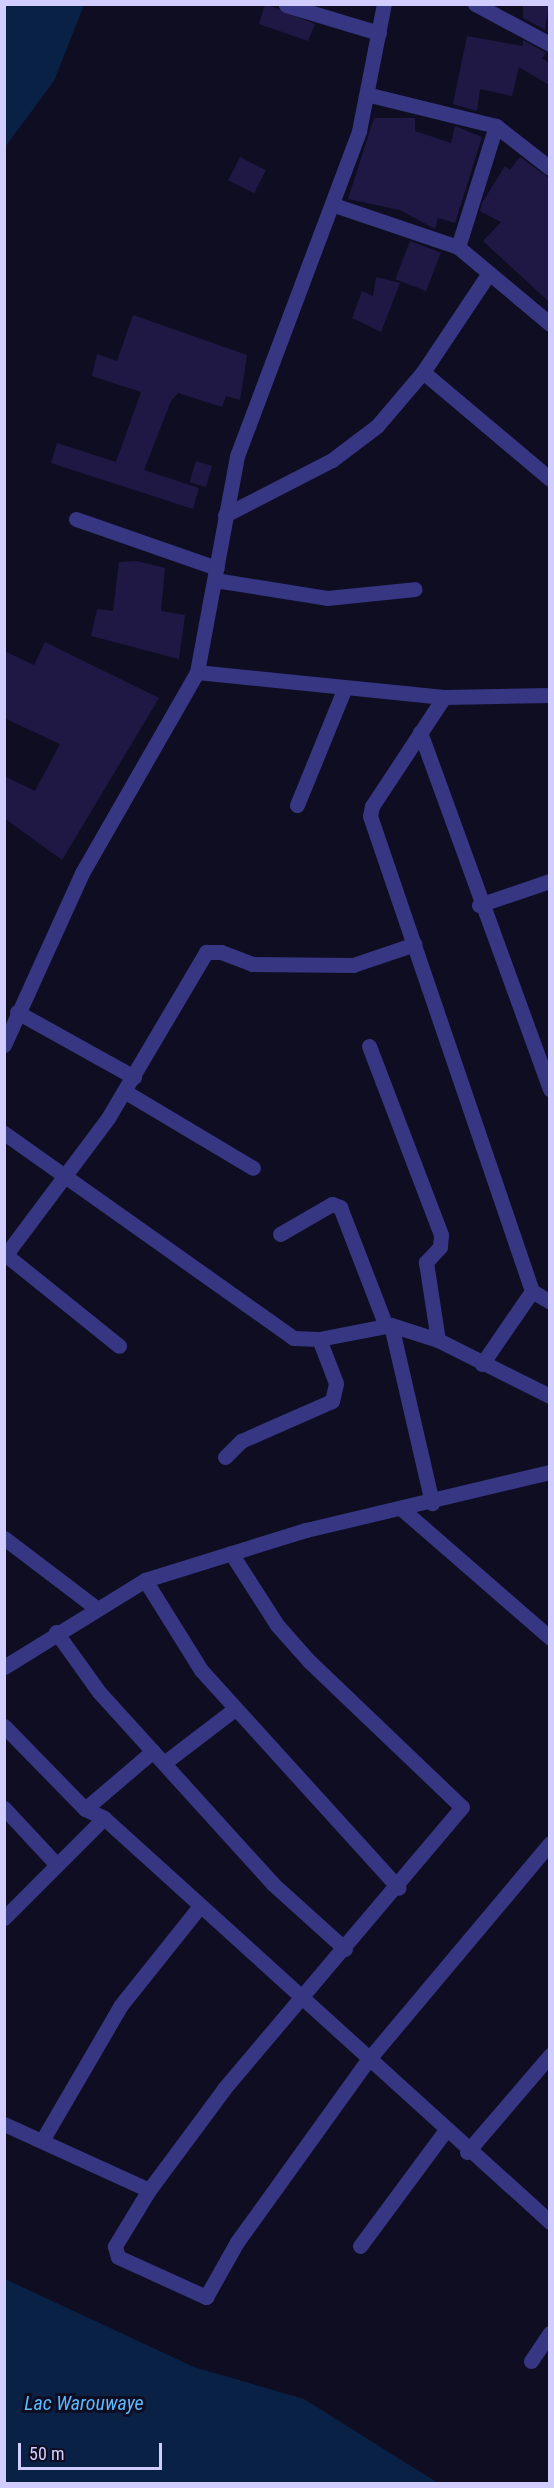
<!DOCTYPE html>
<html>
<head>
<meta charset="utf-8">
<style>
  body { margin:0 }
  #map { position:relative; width:554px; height:2488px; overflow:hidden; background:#0f0d22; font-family:"Roboto Condensed",sans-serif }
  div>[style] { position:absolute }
  .water>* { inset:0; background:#092144 }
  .building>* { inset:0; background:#1f1844; transform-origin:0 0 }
  .minor>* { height:15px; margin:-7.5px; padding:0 7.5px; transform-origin:7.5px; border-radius:7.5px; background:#363683 }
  span { translate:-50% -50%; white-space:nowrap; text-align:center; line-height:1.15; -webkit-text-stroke:6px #0f0d22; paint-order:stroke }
  .water-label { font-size:20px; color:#5cbaff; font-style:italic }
  .frame { position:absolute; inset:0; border:6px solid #d1ceff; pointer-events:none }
  .scale { position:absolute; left:18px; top:2443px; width:144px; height:27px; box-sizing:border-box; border:3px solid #d1ceff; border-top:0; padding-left:8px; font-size:18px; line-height:21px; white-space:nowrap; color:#d1ceff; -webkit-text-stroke:4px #0f0d22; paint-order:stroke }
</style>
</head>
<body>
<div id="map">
  <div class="water">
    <i style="clip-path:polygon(5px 4px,84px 5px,54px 81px,5px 147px)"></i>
    <i style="clip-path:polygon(5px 2279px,194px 2367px,304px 2399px,438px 2483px,5px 2483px)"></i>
  </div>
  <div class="building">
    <i style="clip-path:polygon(265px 4px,315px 24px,308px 41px,259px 24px)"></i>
    <i style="clip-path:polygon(523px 4px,549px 4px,545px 30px,523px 18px)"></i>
    <i style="clip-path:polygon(467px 36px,523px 46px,523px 40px,546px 53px,542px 58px,549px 63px,549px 85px,519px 67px,512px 96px,480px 89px,477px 111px,453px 104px)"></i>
    <i style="clip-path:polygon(374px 118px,415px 118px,415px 131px,451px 143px,455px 126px,482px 137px,455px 223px,438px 218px,435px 229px,400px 210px,348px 199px)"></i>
    <i style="left:240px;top:157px;width:29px;height:26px;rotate:27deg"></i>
    <i style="clip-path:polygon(520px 157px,549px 178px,549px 302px,483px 241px,501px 222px,480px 211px,482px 203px,505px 166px,510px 170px)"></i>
    <i style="left:410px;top:241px;width:33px;height:41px;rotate:21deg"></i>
    <i style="clip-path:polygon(376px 277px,400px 283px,381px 332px,352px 318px,362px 291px,373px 296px)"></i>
    <i style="clip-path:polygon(133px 315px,247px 355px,240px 400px,226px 396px,222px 407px,178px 393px,171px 401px,144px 470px,199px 488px,193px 509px,51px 463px,57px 443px,116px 462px,141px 392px,92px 376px,97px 354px,117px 361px)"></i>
    <i style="left:196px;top:461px;width:17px;height:22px;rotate:17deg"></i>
    <i style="clip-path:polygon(137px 561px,165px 568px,161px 611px,185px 615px,179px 659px,91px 636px,97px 609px,113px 611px,119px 562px)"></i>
    <i style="clip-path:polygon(45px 642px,159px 698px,62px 860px,4px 818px,4px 776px,35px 791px,60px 744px,4px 718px,4px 651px,34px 665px)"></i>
  </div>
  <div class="minor">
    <i style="left:475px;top:4px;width:85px;rotate:28.1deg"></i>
    <i style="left:286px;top:5px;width:97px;rotate:16.8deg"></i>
    <i style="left:370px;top:95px;width:130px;rotate:13.8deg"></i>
    <i style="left:496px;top:126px;width:68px;rotate:37.9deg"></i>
    <i style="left:334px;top:205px;width:131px;rotate:18.7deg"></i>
    <i style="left:458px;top:247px;width:120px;rotate:39.9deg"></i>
    <i style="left:458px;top:247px;width:127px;rotate:-72.6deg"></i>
    <i style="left:423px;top:372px;width:166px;rotate:40.1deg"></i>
    <i style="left:225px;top:515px;width:120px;rotate:-27.2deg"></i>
    <i style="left:332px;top:460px;width:56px;rotate:-37.1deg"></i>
    <i style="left:377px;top:426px;width:71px;rotate:-49.6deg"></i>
    <i style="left:423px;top:372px;width:119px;rotate:-56.3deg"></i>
    <i style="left:76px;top:519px;width:149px;rotate:19.2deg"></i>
    <i style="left:215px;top:580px;width:113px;rotate:9.1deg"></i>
    <i style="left:327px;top:598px;width:88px;rotate:-5.8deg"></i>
    <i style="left:197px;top:672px;width:248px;rotate:5.8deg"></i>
    <i style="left:444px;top:697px;width:106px;rotate:-1.1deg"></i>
    <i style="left:444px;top:697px;width:131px;rotate:123.4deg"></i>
    <i style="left:372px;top:806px;width:10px;rotate:101deg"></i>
    <i style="left:370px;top:816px;width:502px;rotate:71.17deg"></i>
    <i style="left:532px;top:1291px;width:21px;rotate:31deg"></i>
    <i style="left:420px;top:732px;width:380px;rotate:70deg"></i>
    <i style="left:297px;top:805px;width:124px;rotate:-67.8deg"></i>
    <i style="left:479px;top:905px;width:75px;rotate:-18.7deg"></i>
    <i style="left:17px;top:1012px;width:134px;rotate:29.1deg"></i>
    <i style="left:4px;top:1045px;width:189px;rotate:-65.6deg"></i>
    <i style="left:82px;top:873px;width:232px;rotate:-60.2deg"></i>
    <i style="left:197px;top:672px;width:220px;rotate:-79.5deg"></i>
    <i style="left:237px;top:456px;width:347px;rotate:-69.4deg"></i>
    <i style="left:359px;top:131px;width:129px;rotate:-78.9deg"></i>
    <i style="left:369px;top:1046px;width:202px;rotate:69.1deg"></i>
    <i style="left:441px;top:1235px;width:12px;rotate:95deg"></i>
    <i style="left:440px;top:1247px;width:21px;rotate:133deg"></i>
    <i style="left:426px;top:1262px;width:79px;rotate:81.3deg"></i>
    <i style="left:124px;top:1091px;width:150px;rotate:30.8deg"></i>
    <i style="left:4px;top:1133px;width:354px;rotate:35.3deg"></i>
    <i style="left:293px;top:1338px;width:26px;rotate:2deg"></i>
    <i style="left:319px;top:1339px;width:73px;rotate:-11deg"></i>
    <i style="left:391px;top:1325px;width:49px;rotate:17.7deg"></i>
    <i style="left:438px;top:1340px;width:125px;rotate:26.6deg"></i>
    <i style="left:280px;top:1234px;width:60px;rotate:-30deg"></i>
    <i style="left:332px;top:1204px;width:9px;rotate:21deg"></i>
    <i style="left:340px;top:1207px;width:128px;rotate:68.9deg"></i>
    <i style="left:6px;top:1255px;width:145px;rotate:38.8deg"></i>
    <i style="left:4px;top:1257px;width:174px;rotate:-53.2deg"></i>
    <i style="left:108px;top:1118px;width:193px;rotate:-59.4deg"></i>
    <i style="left:206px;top:952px;width:15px"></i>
    <i style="left:221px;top:952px;width:33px;rotate:21deg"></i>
    <i style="left:252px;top:964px;width:101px;rotate:0.6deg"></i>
    <i style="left:353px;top:965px;width:65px;rotate:-18.7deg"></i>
    <i style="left:391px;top:1325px;width:183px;rotate:77deg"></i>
    <i style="left:482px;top:1364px;width:88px;rotate:-55.6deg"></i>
    <i style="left:225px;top:1457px;width:23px;rotate:-45deg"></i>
    <i style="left:241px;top:1441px;width:99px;rotate:-23.7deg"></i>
    <i style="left:332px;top:1401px;width:18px;rotate:-77deg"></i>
    <i style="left:336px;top:1383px;width:47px;rotate:-111.1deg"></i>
    <i style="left:403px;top:1510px;width:195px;rotate:41deg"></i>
    <i style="left:4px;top:1538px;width:114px;rotate:37.2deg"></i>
    <i style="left:231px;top:1553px;width:85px;rotate:57.4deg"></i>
    <i style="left:277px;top:1625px;width:48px;rotate:48.4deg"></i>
    <i style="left:309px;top:1661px;width:211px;rotate:43.7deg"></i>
    <i style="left:462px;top:1807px;width:369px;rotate:130.2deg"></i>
    <i style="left:224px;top:2089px;width:126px;rotate:126.6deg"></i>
    <i style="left:149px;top:2190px;width:66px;rotate:121.3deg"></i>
    <i style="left:115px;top:2246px;width:11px;rotate:75deg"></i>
    <i style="left:118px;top:2257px;width:97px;rotate:24.4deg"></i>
    <i style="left:206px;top:2297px;width:63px;rotate:-60.6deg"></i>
    <i style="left:237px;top:2242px;width:224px;rotate:-54.3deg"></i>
    <i style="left:368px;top:2060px;width:283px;rotate:-50deg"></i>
    <i style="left:145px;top:1580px;width:106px;rotate:58.1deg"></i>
    <i style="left:201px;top:1670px;width:294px;rotate:47.8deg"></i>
    <i style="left:56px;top:1632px;width:74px;rotate:54.4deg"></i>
    <i style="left:99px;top:1692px;width:259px;rotate:47.8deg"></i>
    <i style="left:273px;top:1884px;width:97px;rotate:42.1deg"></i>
    <i style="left:4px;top:1667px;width:166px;rotate:-31.7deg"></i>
    <i style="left:145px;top:1580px;width:169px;rotate:-17.3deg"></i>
    <i style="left:306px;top:1530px;width:251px;rotate:-13.4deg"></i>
    <i style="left:4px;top:1726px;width:116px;rotate:45.7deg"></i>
    <i style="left:85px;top:1809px;width:21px;rotate:25deg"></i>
    <i style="left:104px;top:1818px;width:602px;rotate:42.17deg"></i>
    <i style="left:164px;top:1763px;width:89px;rotate:-37.3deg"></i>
    <i style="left:4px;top:1808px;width:76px;rotate:47.1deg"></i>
    <i style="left:85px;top:1809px;width:89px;rotate:-40.5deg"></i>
    <i style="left:4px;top:1918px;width:141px;rotate:-45deg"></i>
    <i style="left:4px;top:2124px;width:159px;rotate:24.5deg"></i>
    <i style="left:43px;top:2139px;width:155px;rotate:-59.8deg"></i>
    <i style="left:121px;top:2005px;width:127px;rotate:-51.4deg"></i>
    <i style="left:467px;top:2152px;width:128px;rotate:-49.4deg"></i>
    <i style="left:360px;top:2246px;width:143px;rotate:-53.5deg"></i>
    <i style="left:531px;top:2361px;width:34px;rotate:-56deg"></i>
  </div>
  <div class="water-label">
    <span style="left:84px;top:2403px">Lac Warouwaye</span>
  </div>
  <div class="frame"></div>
  <div class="scale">50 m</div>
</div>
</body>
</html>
